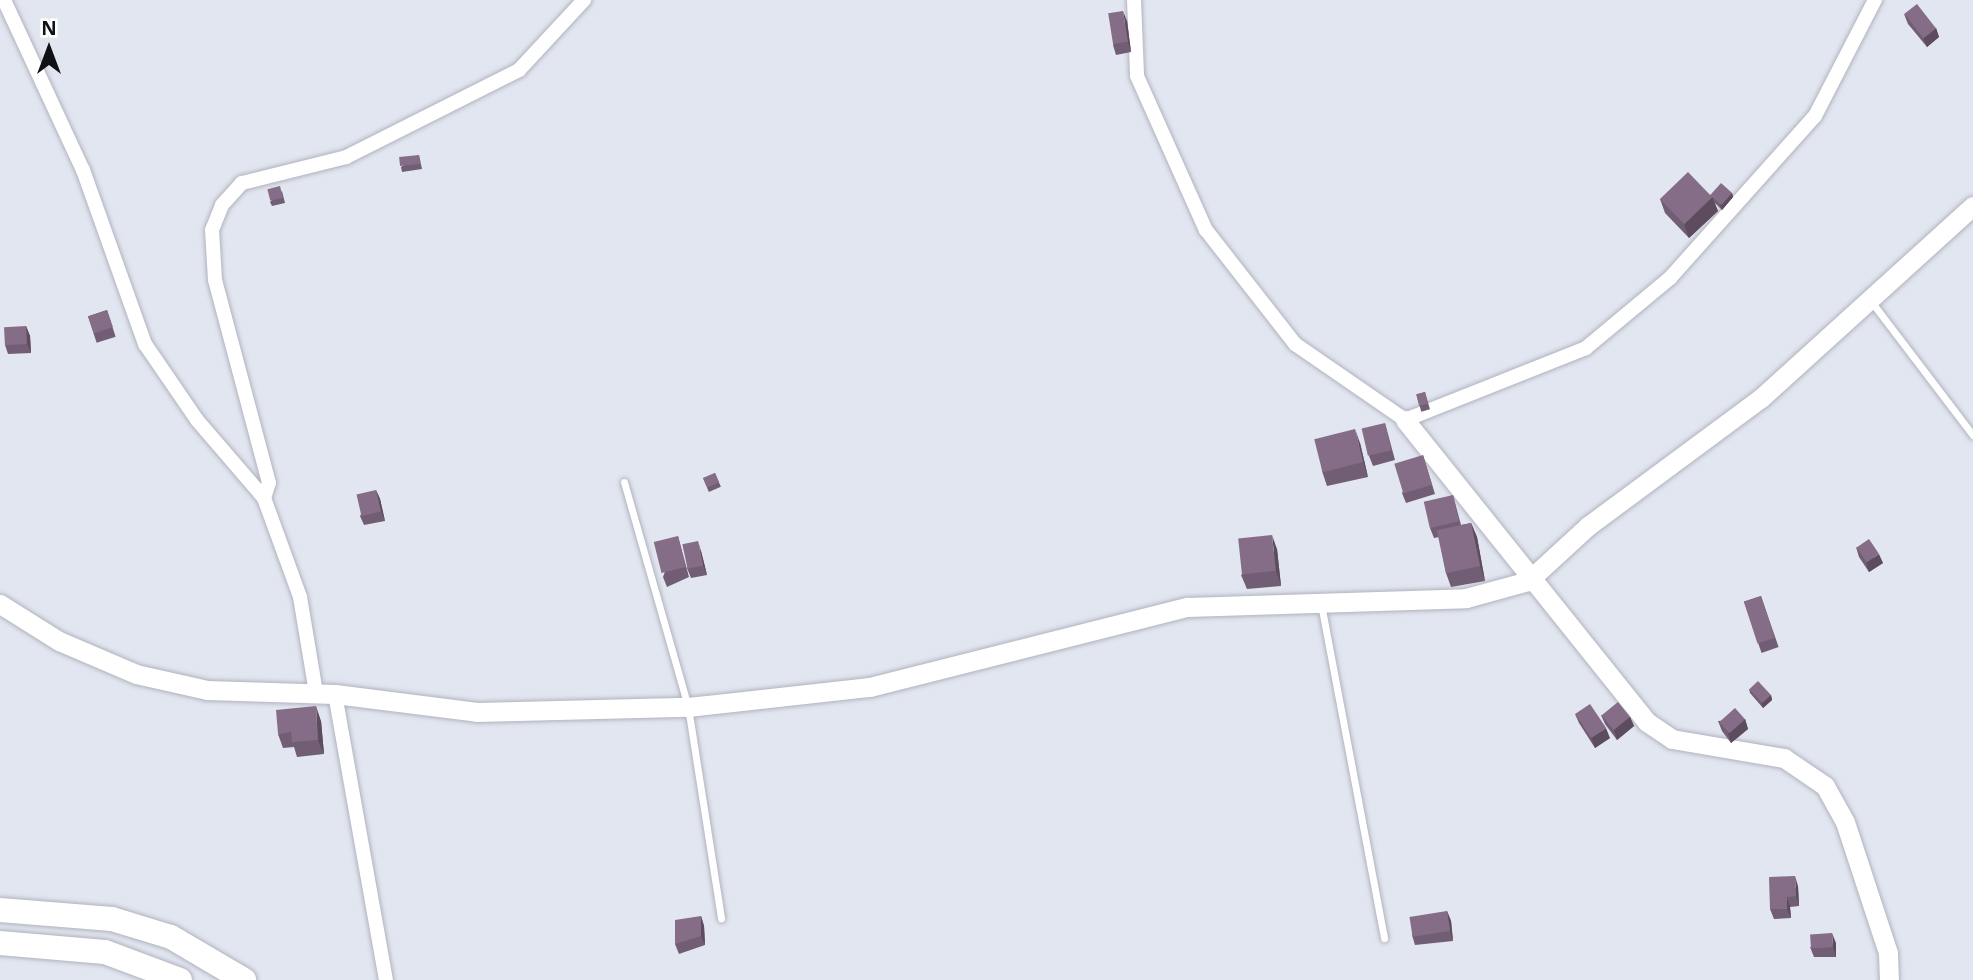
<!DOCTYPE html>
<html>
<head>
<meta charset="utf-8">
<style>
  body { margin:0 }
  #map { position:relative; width:1973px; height:980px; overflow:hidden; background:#e2e6f0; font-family:"Open Sans",sans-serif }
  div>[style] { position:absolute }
  .roads { filter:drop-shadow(0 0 2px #b0b3bd) drop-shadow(0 0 2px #b0b3bd) }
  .lane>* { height:7px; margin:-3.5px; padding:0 3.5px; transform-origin:3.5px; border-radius:3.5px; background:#fff }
  .street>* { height:14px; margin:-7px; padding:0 7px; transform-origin:7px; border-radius:7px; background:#fff }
  .secondary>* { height:19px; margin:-9.5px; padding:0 9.5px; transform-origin:9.5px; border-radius:9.5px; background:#fff }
  .highway>* { height:24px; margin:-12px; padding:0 12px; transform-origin:12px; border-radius:12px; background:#fff }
  .wall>* { inset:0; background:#725e74; transform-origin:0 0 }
  .shaded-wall>* { inset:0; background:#5d4c5e }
  .building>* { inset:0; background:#856d87; transform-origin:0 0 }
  span { translate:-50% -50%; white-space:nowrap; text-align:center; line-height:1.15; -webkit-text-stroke:5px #fff; paint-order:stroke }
  .north { position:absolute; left:14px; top:14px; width:70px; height:70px; -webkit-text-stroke:5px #fff; paint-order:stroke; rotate:0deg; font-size:19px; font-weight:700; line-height:28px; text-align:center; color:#101115 }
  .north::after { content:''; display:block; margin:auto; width:24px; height:32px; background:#101115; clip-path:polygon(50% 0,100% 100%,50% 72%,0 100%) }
</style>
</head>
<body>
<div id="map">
  <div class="roads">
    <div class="lane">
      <i style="left:1870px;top:300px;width:170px;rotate:52.7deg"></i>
      <i style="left:624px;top:482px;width:234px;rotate:74.1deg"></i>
      <i style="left:688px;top:707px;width:214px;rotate:81.1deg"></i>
      <i style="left:1321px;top:604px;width:340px;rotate:79.3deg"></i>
    </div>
    <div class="street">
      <i style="left:4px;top:0;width:187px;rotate:65.1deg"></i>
      <i style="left:83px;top:170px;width:185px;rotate:70.4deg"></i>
      <i style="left:145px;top:344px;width:92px;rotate:55.6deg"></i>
      <i style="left:197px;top:420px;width:103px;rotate:49.3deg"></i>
      <i style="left:264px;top:498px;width:105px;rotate:70deg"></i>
      <i style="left:300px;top:597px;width:97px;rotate:80.5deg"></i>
      <i style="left:1134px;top:0;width:76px;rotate:87.7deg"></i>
      <i style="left:1137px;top:76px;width:169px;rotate:65.9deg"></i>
      <i style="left:1206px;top:230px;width:145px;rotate:52deg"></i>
      <i style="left:1295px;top:344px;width:134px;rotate:34.6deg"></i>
      <i style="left:1405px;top:420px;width:195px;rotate:-21.7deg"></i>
      <i style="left:1586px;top:348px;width:109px;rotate:-39.8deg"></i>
      <i style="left:1670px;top:278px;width:217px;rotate:-48.2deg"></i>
      <i style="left:1815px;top:116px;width:131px;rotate:-62.7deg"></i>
      <i style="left:264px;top:498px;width:16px;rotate:-72deg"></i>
      <i style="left:269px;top:483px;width:210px;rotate:-104.9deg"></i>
      <i style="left:215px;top:280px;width:50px;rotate:-93.4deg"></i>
      <i style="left:212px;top:230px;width:27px;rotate:-68deg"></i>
      <i style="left:222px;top:205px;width:30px;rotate:-48deg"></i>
      <i style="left:242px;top:183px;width:107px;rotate:-14deg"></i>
      <i style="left:346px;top:157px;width:194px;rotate:-26.7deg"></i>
      <i style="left:519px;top:70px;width:96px;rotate:-47.1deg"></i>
      <i style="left:335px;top:694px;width:291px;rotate:79.9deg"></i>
    </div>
    <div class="secondary">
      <i style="left:1405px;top:420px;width:387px;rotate:51.3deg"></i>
      <i style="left:1647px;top:722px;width:30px;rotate:34deg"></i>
      <i style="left:1672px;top:739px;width:114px;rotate:9.6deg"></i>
      <i style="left:1784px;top:758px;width:50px;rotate:34.3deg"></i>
      <i style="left:1825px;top:786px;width:41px;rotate:60.9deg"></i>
      <i style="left:1845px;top:822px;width:138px;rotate:71.8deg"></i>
      <i style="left:1888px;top:953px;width:27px;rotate:88deg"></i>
      <i style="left:0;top:604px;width:70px;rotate:32.1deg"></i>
      <i style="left:59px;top:641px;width:84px;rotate:23.2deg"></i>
      <i style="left:136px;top:674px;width:73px;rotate:12.7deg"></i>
      <i style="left:207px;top:690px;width:128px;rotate:1.8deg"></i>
      <i style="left:335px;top:694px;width:143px;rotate:7.2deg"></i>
      <i style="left:477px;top:712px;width:211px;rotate:-1.4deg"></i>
      <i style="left:688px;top:707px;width:183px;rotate:-6.3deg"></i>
      <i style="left:870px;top:687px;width:327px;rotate:-14.2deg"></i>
      <i style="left:1187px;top:607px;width:279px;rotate:-1.8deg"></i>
      <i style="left:1466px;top:598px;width:64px;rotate:-15.3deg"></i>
      <i style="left:1528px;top:581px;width:81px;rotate:-42.5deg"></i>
      <i style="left:1588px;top:526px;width:215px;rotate:-36.5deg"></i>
      <i style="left:1761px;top:398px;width:286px;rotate:-42.2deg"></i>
    </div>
    <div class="highway">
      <i style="left:0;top:910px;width:112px;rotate:4.6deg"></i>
      <i style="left:112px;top:919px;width:62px;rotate:17deg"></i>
      <i style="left:171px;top:937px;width:85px;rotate:30.5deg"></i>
      <i style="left:0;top:943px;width:105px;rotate:4.9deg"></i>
      <i style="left:105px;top:952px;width:80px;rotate:20.5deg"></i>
    </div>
  </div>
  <div class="wall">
    <i style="clip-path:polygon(1904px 14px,1936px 28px,1939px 37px,1927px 47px,1908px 24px)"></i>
    <i style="clip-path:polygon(1127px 21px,1131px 52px,1116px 55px,1113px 45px)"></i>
    <i style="clip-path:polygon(419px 155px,422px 169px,402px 172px,401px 167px)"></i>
    <i style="clip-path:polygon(282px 191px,285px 203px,272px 206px,270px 202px)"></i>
    <i style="clip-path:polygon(1732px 193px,1733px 197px,1722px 210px,1715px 203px,1718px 211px,1689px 238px,1665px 213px,1660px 199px)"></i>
    <i style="left:107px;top:310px;width:28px;height:20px;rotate:72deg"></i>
    <i style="clip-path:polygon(26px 326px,30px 336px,31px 353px,8px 354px,5px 345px)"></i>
    <i style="left:1425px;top:392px;width:18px;height:9px;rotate:74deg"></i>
    <i style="clip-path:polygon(1385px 423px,1395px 460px,1373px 466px,1369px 456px)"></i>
    <i style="clip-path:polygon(1360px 443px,1368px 477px,1327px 486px,1322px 471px)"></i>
    <i style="clip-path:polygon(1423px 455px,1435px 494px,1406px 503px,1402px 493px)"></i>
    <i style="left:715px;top:473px;width:15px;height:13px;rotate:67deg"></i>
    <i style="clip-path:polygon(376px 490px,380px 499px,385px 521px,364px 525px,360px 516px)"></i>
    <i style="clip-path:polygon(1453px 495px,1461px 525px,1471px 523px,1477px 537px,1485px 581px,1451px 587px,1446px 573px,1439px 537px,1434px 538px,1430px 528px)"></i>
    <i style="clip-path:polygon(678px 536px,689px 577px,667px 587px,663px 577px)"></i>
    <i style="clip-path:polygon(1856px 547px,1883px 563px,1869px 572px,1859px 557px)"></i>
    <i style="clip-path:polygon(1277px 549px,1281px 586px,1247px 589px,1241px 575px)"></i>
    <i style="clip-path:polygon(701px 551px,707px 575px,691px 578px,687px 568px)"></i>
    <i style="left:1761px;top:596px;width:54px;height:18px;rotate:71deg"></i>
    <i style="clip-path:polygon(1749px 689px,1771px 695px,1772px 700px,1763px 708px,1750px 693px)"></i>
    <i style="clip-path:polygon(1575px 714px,1610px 738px,1595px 748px,1579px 723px)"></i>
    <i style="clip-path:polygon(1601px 715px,1630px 717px,1634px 726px,1617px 740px,1605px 724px)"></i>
    <i style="clip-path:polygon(1745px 719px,1748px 729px,1731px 743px,1722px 731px,1718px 721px)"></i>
    <i style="clip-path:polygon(321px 721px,324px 754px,297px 757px,294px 747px,283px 748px,278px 734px)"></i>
    <i style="clip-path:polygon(1798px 886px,1799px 906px,1790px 907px,1791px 918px,1774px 919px,1770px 909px)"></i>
    <i style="clip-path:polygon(1447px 911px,1451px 921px,1453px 941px,1415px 945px,1412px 935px)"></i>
    <i style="clip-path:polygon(701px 916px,704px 926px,705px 945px,679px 954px,675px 944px)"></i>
    <i style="clip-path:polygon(1836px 943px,1836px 957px,1814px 957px,1810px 947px)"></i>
  </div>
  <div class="shaded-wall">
    <i style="clip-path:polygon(1123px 11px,1127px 21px,1131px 52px,1128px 42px)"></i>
    <i style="clip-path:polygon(1936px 28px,1939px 37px,1927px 47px,1923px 38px)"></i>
    <i style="clip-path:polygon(1732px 193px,1733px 197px,1722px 210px,1720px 205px)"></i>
    <i style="clip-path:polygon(1712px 197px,1718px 211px,1689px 238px,1684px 224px)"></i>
    <i style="clip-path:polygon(26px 326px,30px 336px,31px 353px,27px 344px)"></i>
    <i style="clip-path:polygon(1355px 429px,1360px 443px,1368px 477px,1363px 462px)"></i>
    <i style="clip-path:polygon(376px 490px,380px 499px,385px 521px,381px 511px)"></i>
    <i style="clip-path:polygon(1471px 523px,1477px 537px,1485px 581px,1480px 566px)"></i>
    <i style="clip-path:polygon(1272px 535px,1277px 549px,1281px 586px,1276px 571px)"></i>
    <i style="clip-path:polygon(698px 541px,701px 551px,707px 575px,703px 565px)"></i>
    <i style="clip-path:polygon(1879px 554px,1883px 563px,1869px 572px,1866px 563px)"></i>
    <i style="clip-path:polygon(1771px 695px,1772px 700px,1763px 708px,1761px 703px)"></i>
    <i style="clip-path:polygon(316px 706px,321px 721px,324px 754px,318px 740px)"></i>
    <i style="clip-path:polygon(1630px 717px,1634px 726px,1617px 740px,1614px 730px)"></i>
    <i style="clip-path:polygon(1745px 719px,1748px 729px,1731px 743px,1728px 733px)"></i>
    <i style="clip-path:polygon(1606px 728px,1610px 738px,1595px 748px,1591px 738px)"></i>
    <i style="clip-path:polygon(1795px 876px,1798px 886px,1799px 906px,1796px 896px)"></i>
    <i style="clip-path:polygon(1787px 897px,1790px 907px,1791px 918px,1787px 909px)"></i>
    <i style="clip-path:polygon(1447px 911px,1451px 921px,1453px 941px,1450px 931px)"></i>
    <i style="clip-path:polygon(701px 916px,704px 926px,705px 945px,701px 936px)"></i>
    <i style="clip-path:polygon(1832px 933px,1836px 943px,1836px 957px,1833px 947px)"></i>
  </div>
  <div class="building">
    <i style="left:1917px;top:4px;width:31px;height:16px;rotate:52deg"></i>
    <i style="left:1123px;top:11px;width:31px;height:15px;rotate:81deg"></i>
    <i style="left:419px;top:155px;width:9px;height:20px;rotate:84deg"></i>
    <i style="left:1688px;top:172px;width:35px;height:39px;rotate:46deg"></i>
    <i style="left:1721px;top:183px;width:15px;height:16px;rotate:42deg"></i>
    <i style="left:280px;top:186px;width:12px;height:13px;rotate:76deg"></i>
    <i style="left:107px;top:310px;width:18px;height:20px;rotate:71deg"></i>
    <i style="left:26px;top:326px;width:18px;height:22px;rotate:87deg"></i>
    <i style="left:1425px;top:392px;width:12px;height:9px;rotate:76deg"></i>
    <i style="left:1385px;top:423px;width:28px;height:24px;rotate:77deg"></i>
    <i style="left:1355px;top:429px;width:34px;height:42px;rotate:76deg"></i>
    <i style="left:1423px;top:455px;width:31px;height:30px;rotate:73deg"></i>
    <i style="left:715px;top:473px;width:10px;height:13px;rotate:66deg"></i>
    <i style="left:376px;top:490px;width:22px;height:20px;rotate:77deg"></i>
    <i style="left:1453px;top:495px;width:27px;height:30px;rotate:77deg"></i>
    <i style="left:1471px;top:523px;width:44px;height:35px;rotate:78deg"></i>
    <i style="left:1272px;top:535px;width:36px;height:34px;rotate:84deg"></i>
    <i style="left:678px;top:536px;width:32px;height:25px;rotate:76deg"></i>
    <i style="left:1869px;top:539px;width:18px;height:15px;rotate:56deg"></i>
    <i style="left:698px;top:541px;width:25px;height:16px;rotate:78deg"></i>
    <i style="left:1761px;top:596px;width:44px;height:18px;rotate:72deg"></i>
    <i style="left:1758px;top:681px;width:19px;height:12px;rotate:47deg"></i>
    <i style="left:1618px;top:702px;width:19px;height:21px;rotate:51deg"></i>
    <i style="left:1590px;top:704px;width:29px;height:18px;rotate:56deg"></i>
    <i style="clip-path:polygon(316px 706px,318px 740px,292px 742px,291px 732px,278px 734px,276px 710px)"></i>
    <i style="left:1735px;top:708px;width:15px;height:21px;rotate:48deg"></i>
    <i style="clip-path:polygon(1795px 876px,1796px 896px,1787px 897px,1787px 909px,1770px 909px,1769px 877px)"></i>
    <i style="left:1447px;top:911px;width:20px;height:38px;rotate:81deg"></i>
    <i style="clip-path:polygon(701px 916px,701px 936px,675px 944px,675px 920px)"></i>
    <i style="left:1832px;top:933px;width:14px;height:22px;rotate:86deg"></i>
  </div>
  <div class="north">N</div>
</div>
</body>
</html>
